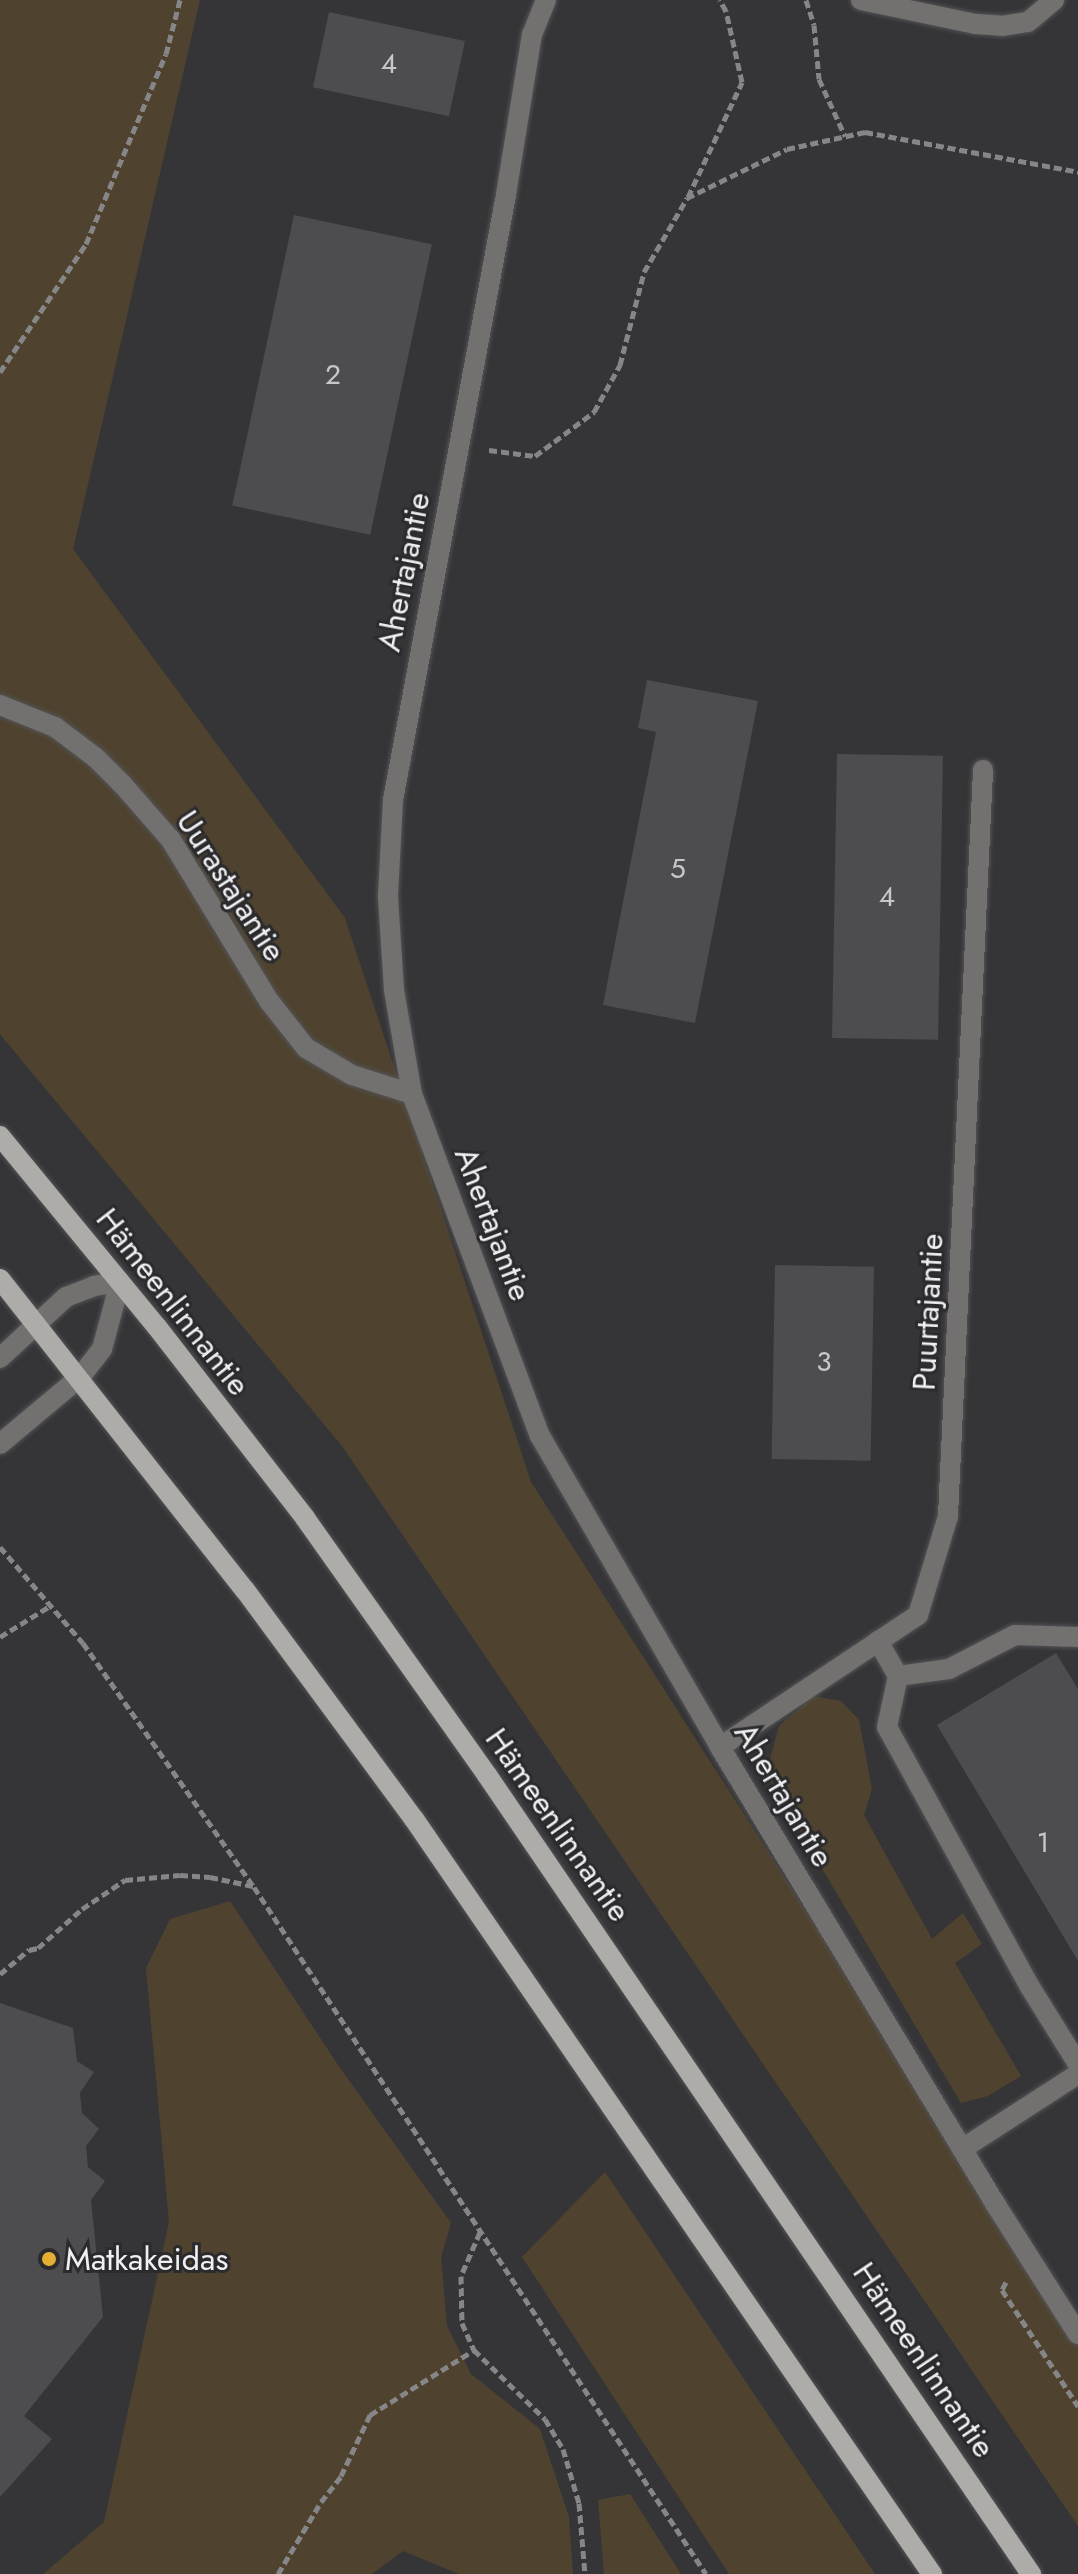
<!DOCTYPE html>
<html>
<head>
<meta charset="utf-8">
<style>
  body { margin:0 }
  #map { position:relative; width:1078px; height:2574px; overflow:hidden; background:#353538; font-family:Jost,sans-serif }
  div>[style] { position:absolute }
  .green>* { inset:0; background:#4f432f }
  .building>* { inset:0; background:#4d4d50; transform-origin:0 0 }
  .path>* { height:5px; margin-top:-2.5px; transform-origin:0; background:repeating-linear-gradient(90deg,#868689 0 8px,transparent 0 12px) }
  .roads { filter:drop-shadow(0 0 2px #535356) drop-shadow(0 0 2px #535356) }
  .minor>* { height:20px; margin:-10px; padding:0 10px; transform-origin:10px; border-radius:10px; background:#727170 }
  .major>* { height:20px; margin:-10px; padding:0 10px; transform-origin:10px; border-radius:10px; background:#adaca9 }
  .dots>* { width:22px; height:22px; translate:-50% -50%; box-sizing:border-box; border:4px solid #2b2b2e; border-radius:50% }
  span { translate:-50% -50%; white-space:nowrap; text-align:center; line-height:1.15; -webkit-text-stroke:6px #2b2b2e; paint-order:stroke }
  .number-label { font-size:28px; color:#c7c7ca }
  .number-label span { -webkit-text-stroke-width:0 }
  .street-label { font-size:32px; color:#f0f0f2 }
  .poi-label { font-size:32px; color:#f0f0f2 }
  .left { translate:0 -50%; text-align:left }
</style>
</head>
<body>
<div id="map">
  <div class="green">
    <i style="clip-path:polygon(0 0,200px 0,73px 549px,345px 918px,531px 1482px,1078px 2335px,1078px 2526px,342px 1446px,0 1034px)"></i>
    <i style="clip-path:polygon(813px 1696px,841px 1701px,859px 1720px,872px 1789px,864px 1815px,932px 1939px,963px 1913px,982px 1944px,955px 1963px,1021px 2076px,988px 2096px,961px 2103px,766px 1774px,779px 1726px)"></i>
    <i style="clip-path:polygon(230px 1901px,338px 2065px,451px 2223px,441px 2257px,447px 2326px,471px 2374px,540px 2429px,569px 2517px,573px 2574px,459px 2574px,403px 2551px,372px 2574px,43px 2574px,104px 2522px,169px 2222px,146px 1968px,170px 1919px)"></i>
    <i style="clip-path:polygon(605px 2172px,875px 2574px,729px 2574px,522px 2257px)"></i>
    <i style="clip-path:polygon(630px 2494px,681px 2574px,604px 2574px,598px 2500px)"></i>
  </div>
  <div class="building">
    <i style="left:329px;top:12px;width:139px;height:77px;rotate:12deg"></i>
    <i style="left:294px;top:215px;width:141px;height:297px;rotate:12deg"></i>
    <i style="clip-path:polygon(647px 680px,758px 701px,695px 1023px,603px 1005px,656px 732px,638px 728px)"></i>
    <i style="left:837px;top:754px;width:106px;height:284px;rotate:1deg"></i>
    <i style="left:775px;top:1265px;width:99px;height:194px;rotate:1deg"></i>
    <i style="clip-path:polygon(1056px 1653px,1078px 1689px,1078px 1961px,937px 1725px)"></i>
    <i style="clip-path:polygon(0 2003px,73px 2028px,77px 2061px,94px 2072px,80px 2093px,82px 2113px,99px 2129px,86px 2146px,88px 2167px,105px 2181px,91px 2200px,103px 2317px,24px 2416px,52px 2439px,0 2497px)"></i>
  </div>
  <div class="path">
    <i style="left:806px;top:0;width:26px;rotate:72deg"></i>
    <i style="left:814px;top:25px;width:54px;rotate:84.7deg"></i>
    <i style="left:819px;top:79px;width:63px;rotate:65.5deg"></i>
    <i style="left:688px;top:197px;width:127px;rotate:-64.8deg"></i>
    <i style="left:742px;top:82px;width:73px;rotate:-102.7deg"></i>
    <i style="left:726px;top:11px;width:13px;rotate:-119deg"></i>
    <i style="left:0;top:372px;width:154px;rotate:-56.1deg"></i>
    <i style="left:86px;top:244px;width:206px;rotate:-67.2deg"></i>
    <i style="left:166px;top:54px;width:56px;rotate:-75.5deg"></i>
    <i style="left:489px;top:450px;width:46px;rotate:7.4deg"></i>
    <i style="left:535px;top:456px;width:74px;rotate:-36.7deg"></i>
    <i style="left:594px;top:412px;width:54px;rotate:-61deg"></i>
    <i style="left:620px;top:365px;width:96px;rotate:-75.5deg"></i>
    <i style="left:644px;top:272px;width:86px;rotate:-59.8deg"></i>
    <i style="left:687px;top:198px;width:111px;rotate:-26.1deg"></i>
    <i style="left:787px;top:149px;width:80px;rotate:-12.3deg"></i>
    <i style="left:865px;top:132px;width:217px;rotate:10.6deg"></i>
    <i style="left:0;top:1547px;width:127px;rotate:49.2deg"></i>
    <i style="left:83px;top:1643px;width:298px;rotate:55deg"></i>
    <i style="left:254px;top:1887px;width:822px;rotate:56.66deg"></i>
    <i style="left:0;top:1637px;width:59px;rotate:-31.8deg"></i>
    <i style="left:0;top:1974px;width:38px;rotate:-40deg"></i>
    <i style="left:29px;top:1950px;width:9px;rotate:-13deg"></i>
    <i style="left:38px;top:1948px;width:59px;rotate:-41.6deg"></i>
    <i style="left:82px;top:1909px;width:52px;rotate:-34deg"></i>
    <i style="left:125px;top:1880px;width:55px;rotate:-5.2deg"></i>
    <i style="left:180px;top:1875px;width:30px;rotate:4deg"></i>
    <i style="left:210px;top:1877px;width:44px;rotate:11.8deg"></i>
    <i style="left:480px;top:2232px;width:48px;rotate:113.4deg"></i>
    <i style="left:461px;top:2276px;width:47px;rotate:88.8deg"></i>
    <i style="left:462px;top:2323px;width:30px;rotate:66deg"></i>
    <i style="left:474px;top:2350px;width:99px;rotate:44.2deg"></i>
    <i style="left:545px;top:2419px;width:35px;rotate:59deg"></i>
    <i style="left:563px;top:2449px;width:56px;rotate:73.5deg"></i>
    <i style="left:579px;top:2503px;width:71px;rotate:85.2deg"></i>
    <i style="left:1006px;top:2282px;width:9px;rotate:117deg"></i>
    <i style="left:1002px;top:2290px;width:139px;rotate:56.8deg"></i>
    <i style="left:278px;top:2574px;width:84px;rotate:-59.2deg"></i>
    <i style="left:321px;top:2502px;width:33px;rotate:-52deg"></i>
    <i style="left:341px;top:2476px;width:68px;rotate:-64.6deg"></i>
    <i style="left:370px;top:2415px;width:123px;rotate:-32deg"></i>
  </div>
  <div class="roads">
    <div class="minor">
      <i style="left:546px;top:0;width:37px;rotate:112deg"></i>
      <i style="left:532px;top:34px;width:163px;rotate:99.2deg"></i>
      <i style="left:506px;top:195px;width:615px;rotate:100.58deg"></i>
      <i style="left:393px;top:800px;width:97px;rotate:93deg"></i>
      <i style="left:388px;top:897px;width:93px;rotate:86.3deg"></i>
      <i style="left:394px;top:990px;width:106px;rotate:80.2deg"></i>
      <i style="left:412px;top:1094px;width:365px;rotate:69.5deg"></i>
      <i style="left:540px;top:1436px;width:359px;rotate:59.9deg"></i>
      <i style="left:720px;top:1747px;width:535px;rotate:58.93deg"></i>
      <i style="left:996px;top:2205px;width:153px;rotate:57.6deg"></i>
      <i style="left:861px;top:0;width:117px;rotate:11.8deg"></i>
      <i style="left:976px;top:24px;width:26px;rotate:4deg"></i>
      <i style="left:1002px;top:26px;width:26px;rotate:-9deg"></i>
      <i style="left:1028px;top:22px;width:34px;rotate:-40deg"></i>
      <i style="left:0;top:705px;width:59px;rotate:21.8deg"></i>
      <i style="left:55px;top:727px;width:51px;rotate:37.1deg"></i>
      <i style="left:96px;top:758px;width:38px;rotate:45deg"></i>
      <i style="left:123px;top:785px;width:73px;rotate:48.9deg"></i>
      <i style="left:171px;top:840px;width:188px;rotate:58.7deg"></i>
      <i style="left:269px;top:1001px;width:60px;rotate:51.8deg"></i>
      <i style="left:306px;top:1048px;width:53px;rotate:30.4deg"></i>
      <i style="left:352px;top:1075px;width:63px;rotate:17.6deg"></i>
      <i style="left:0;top:1358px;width:90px;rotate:-42.7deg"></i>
      <i style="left:66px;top:1297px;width:30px;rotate:-21deg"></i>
      <i style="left:94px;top:1286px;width:26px;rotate:-9deg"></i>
      <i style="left:120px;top:1282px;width:69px;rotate:105deg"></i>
      <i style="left:102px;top:1349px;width:36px;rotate:128deg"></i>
      <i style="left:80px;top:1377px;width:104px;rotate:140.1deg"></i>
      <i style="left:1078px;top:1637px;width:63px;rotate:-178.2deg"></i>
      <i style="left:1015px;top:1635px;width:74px;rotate:152.7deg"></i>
      <i style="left:949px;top:1669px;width:51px;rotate:172.2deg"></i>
      <i style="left:898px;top:1676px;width:52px;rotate:102.2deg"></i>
      <i style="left:887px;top:1727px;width:297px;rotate:61.2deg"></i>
      <i style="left:1030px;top:1987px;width:91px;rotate:58.1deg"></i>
      <i style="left:878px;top:1641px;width:40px;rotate:60.3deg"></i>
      <i style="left:720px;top:1747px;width:238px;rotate:-33.7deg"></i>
      <i style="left:918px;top:1615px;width:103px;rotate:-73.1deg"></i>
      <i style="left:948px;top:1516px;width:747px;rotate:-87.31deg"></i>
      <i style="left:962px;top:2149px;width:138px;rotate:-32.9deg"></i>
    </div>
    <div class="major">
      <i style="left:0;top:1136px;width:247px;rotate:50.6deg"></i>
      <i style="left:157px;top:1327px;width:242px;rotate:52.2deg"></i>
      <i style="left:305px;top:1518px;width:315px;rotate:54.7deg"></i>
      <i style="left:487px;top:1775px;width:967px;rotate:55.75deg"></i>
      <i style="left:0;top:1279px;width:396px;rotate:51.8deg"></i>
      <i style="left:245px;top:1590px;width:285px;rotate:53.6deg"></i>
      <i style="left:414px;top:1819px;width:916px;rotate:55.55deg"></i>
    </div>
  </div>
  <div class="dots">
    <i style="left:49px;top:2259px;background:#e4ae35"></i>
  </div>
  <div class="number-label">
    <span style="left:389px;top:64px">4</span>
    <span style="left:333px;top:375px">2</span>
    <span style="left:678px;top:869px">5</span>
    <span style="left:887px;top:897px">4</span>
    <span style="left:824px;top:1362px">3</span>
    <span style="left:1043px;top:1843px">1</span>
  </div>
  <div class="street-label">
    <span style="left:404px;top:572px;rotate:-79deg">Ahertajantie</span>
    <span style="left:231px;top:886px;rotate:57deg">Uurastajantie</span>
    <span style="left:493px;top:1224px;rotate:69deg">Ahertajantie</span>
    <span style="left:173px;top:1302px;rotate:52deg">Hämeenlinnantie</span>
    <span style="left:928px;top:1312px;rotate:-87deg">Puurtajantie</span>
    <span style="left:784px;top:1795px;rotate:59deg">Ahertajantie</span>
    <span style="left:558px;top:1825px;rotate:55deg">Hämeenlinnantie</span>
    <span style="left:924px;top:2360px;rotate:56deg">Hämeenlinnantie</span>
  </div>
  <div class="poi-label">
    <span class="left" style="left:65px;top:2259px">Matkakeidas</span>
  </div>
</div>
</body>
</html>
